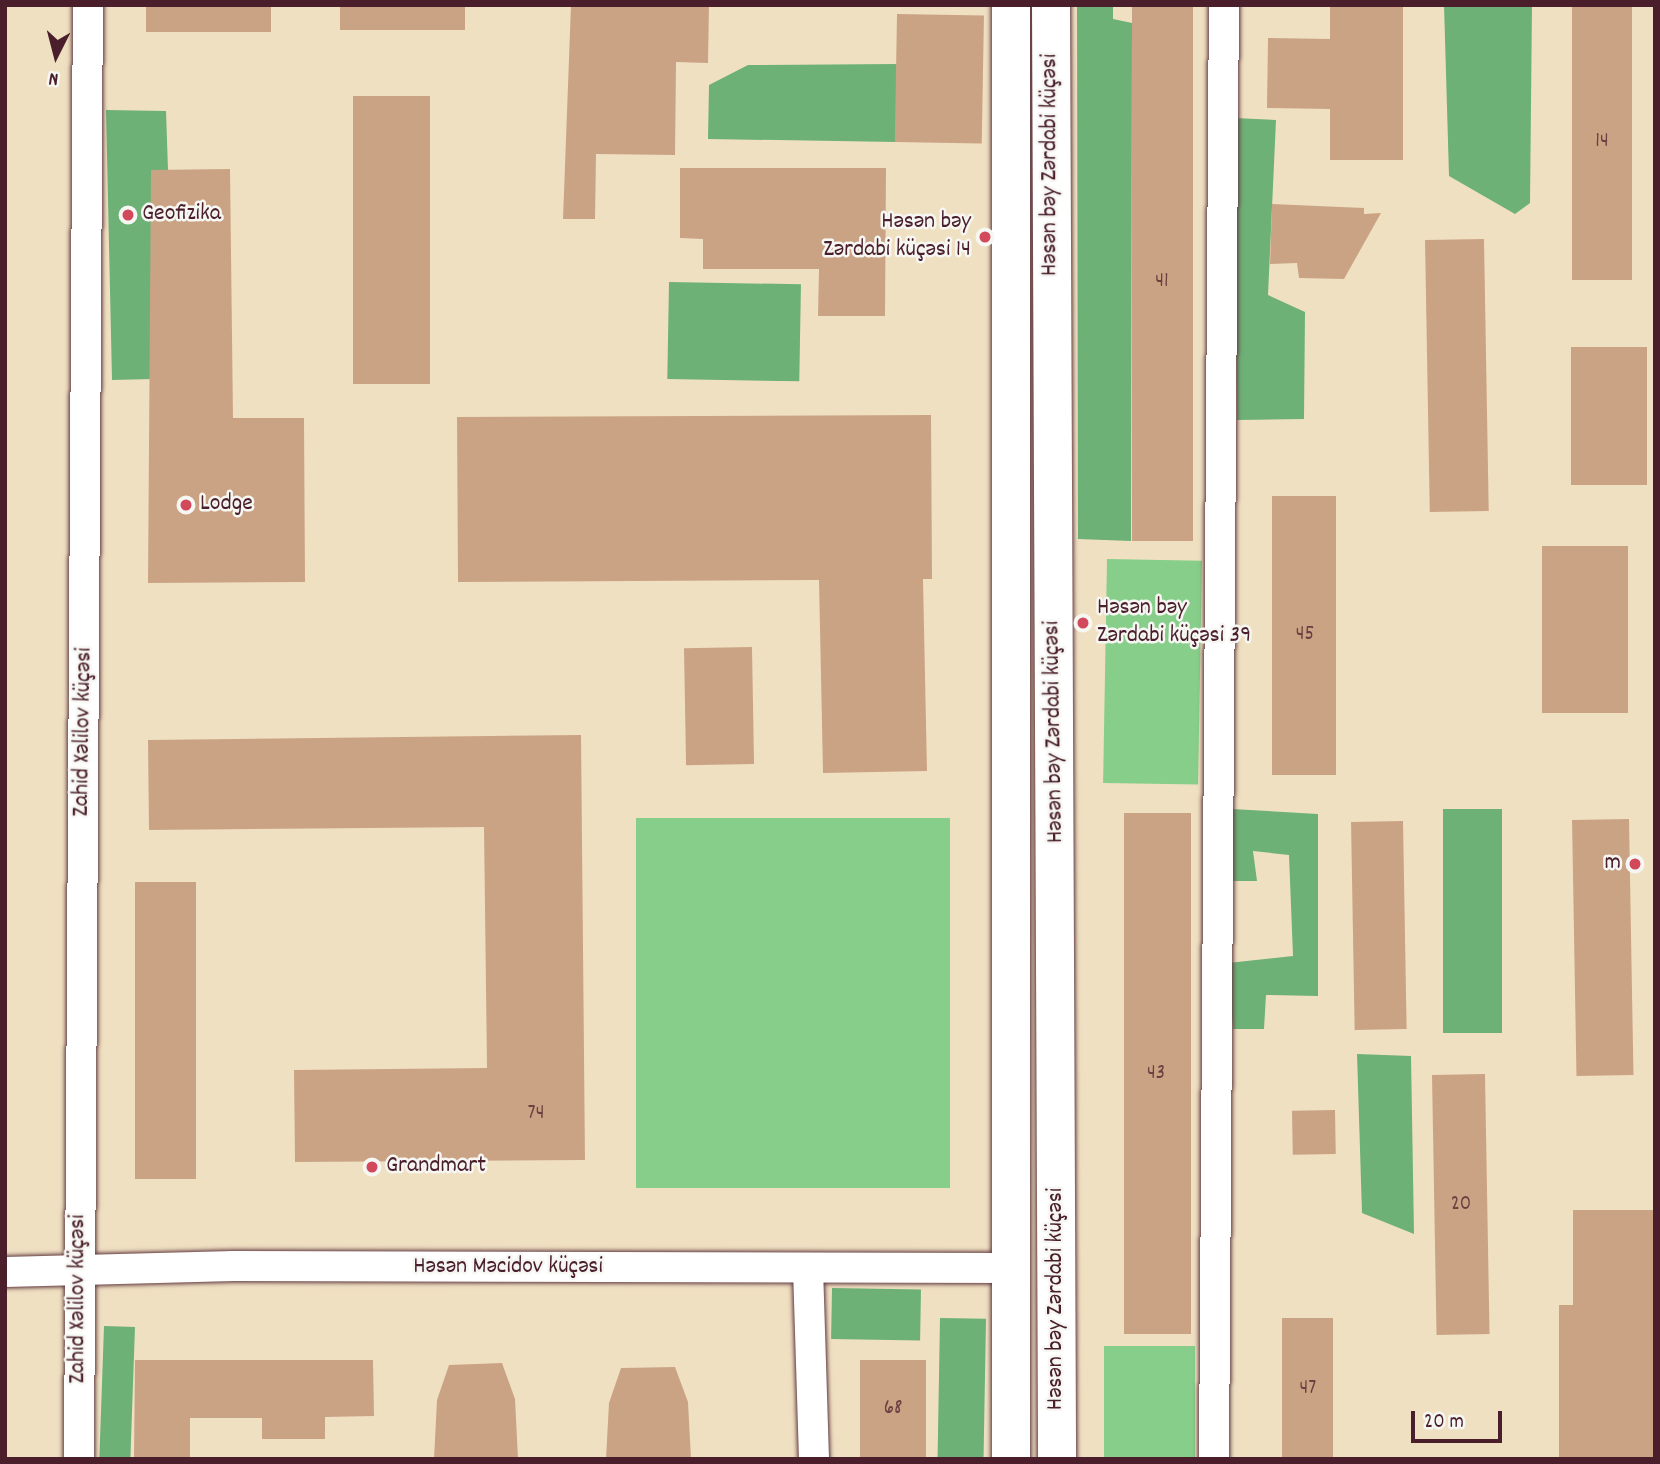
<!DOCTYPE html>
<html>
<head>
<meta charset="utf-8">
<style>
  body { margin:0 }
  #map { position:relative; width:1660px; height:1464px; overflow:hidden; background:#f0e0c2; font-family:Dekko,sans-serif }
  div>[style] { position:absolute }
  .green>* { inset:0; background:#87ce8a; transform-origin:0 0 }
  .forest>* { inset:0; background:#6db176; transform-origin:0 0 }
  .building>* { inset:0; background:#caa384; transform-origin:0 0 }
  .roads { filter:drop-shadow(0 0 2px #633c42) drop-shadow(0 0 2px #633c42) }
  .minor>* { height:30px; margin:-15px; padding:0 15px; transform-origin:15px; border-radius:15px; background:#fff }
  .primary>* { height:38px; margin:-19px; padding:0 19px; transform-origin:19px; border-radius:19px; background:#fff }
  .dots>* { width:19px; height:19px; translate:-50% -50%; box-sizing:border-box; border:4px solid #f6f6f2; border-radius:50% }
  span { translate:-50% -50%; white-space:nowrap; text-align:center; line-height:1.15; -webkit-text-stroke:5px #f6f6f2; paint-order:stroke }
  .number-label { font-size:21px; color:#6a4041 }
  .number-label span { -webkit-text-stroke-width:0 }
  .street-label { font-size:24px; color:#4a1f2b }
  .poi-label { font-size:24px; color:#4a1f2b }
  .left { translate:0 -50%; text-align:left }
  .right { translate:-100% -50%; text-align:right }
  .frame { position:absolute; inset:0; border:7px solid #4a1f2b; pointer-events:none }
  .north { position:absolute; left:21px; top:21px; width:70px; height:70px; -webkit-text-stroke:5px #f6f6f2; paint-order:stroke; rotate:186deg; font-size:19px; font-weight:700; line-height:28px; text-align:center; color:#4a1f2b }
  .north::after { content:''; display:block; margin:auto; width:24px; height:32px; background:#4a1f2b; clip-path:polygon(50% 0,100% 100%,50% 72%,0 100%) }
  .scale { position:absolute; left:1411px; top:1411px; width:91px; height:32px; box-sizing:border-box; border:4px solid #4a1f2b; border-top:0; padding-left:9px; font-size:21px; line-height:24px; white-space:nowrap; color:#4a1f2b; -webkit-text-stroke:5px #f6f6f2; paint-order:stroke }
</style>
</head>
<body>
<div id="map">
  <div class="green">
    <i style="left:1107px;top:559px;width:95px;height:224px;rotate:1deg"></i>
    <i style="left:636px;top:818px;width:314px;height:370px"></i>
    <i style="left:1104px;top:1346px;width:91px;height:113px"></i>
  </div>
  <div class="forest">
    <i style="clip-path:polygon(1077px 5px,1113px 5px,1113px 19px,1132px 23px,1131px 541px,1078px 539px)"></i>
    <i style="clip-path:polygon(1444px 5px,1532px 5px,1530px 203px,1515px 214px,1449px 176px)"></i>
    <i style="clip-path:polygon(897px 64px,896px 142px,708px 139px,709px 85px,748px 65px)"></i>
    <i style="clip-path:polygon(106px 110px,166px 111px,168px 170px,151px 170px,153px 379px,112px 380px)"></i>
    <i style="clip-path:polygon(1235px 118px,1276px 120px,1268px 295px,1305px 312px,1304px 419px,1237px 420px)"></i>
    <i style="left:669px;top:282px;width:132px;height:97px;rotate:1deg"></i>
    <i style="clip-path:polygon(1232px 809px,1318px 814px,1318px 996px,1266px 995px,1264px 1029px,1233px 1029px,1228px 963px,1293px 956px,1289px 855px,1253px 851px,1257px 881px,1229px 881px)"></i>
    <i style="left:1443px;top:809px;width:59px;height:224px"></i>
    <i style="clip-path:polygon(1357px 1054px,1411px 1056px,1414px 1234px,1362px 1213px)"></i>
    <i style="left:832px;top:1288px;width:89px;height:51px;rotate:1deg"></i>
    <i style="left:940px;top:1318px;width:46px;height:141px;rotate:1deg"></i>
    <i style="left:104px;top:1326px;width:31px;height:133px;rotate:2deg"></i>
  </div>
  <div class="building">
    <i style="left:146px;top:5px;width:125px;height:27px"></i>
    <i style="left:340px;top:5px;width:125px;height:25px"></i>
    <i style="clip-path:polygon(571px 5px,709px 5px,708px 63px,676px 62px,675px 155px,596px 154px,595px 219px,563px 219px)"></i>
    <i style="left:1132px;top:5px;width:61px;height:536px"></i>
    <i style="clip-path:polygon(1330px 5px,1403px 5px,1403px 160px,1330px 160px,1330px 109px,1267px 108px,1268px 38px,1330px 39px)"></i>
    <i style="left:1572px;top:5px;width:60px;height:275px"></i>
    <i style="left:897px;top:14px;width:87px;height:128px;rotate:1deg"></i>
    <i style="left:353px;top:96px;width:77px;height:288px"></i>
    <i style="clip-path:polygon(680px 168px,886px 168px,885px 316px,818px 316px,819px 269px,703px 269px,703px 239px,680px 238px)"></i>
    <i style="clip-path:polygon(230px 169px,233px 418px,304px 418px,305px 582px,148px 583px,151px 170px)"></i>
    <i style="clip-path:polygon(1272px 204px,1364px 208px,1364px 214px,1381px 213px,1344px 279px,1299px 278px,1297px 263px,1270px 264px)"></i>
    <i style="left:1484px;top:239px;width:272px;height:59px;rotate:89deg"></i>
    <i style="left:1647px;top:347px;width:138px;height:76px;rotate:90deg"></i>
    <i style="clip-path:polygon(931px 415px,932px 579px,923px 579px,927px 771px,823px 773px,819px 580px,458px 582px,457px 417px)"></i>
    <i style="left:1272px;top:496px;width:64px;height:279px"></i>
    <i style="left:1542px;top:546px;width:86px;height:167px"></i>
    <i style="left:752px;top:647px;width:117px;height:68px;rotate:89deg"></i>
    <i style="clip-path:polygon(581px 735px,585px 1160px,295px 1162px,294px 1070px,487px 1068px,484px 827px,149px 830px,148px 740px)"></i>
    <i style="left:1124px;top:813px;width:67px;height:521px"></i>
    <i style="left:1629px;top:819px;width:256px;height:57px;rotate:89deg"></i>
    <i style="left:1403px;top:821px;width:208px;height:52px;rotate:89deg"></i>
    <i style="left:135px;top:882px;width:61px;height:297px"></i>
    <i style="left:1485px;top:1074px;width:260px;height:53px;rotate:89deg"></i>
    <i style="left:1335px;top:1110px;width:44px;height:43px;rotate:89deg"></i>
    <i style="clip-path:polygon(1573px 1210px,1655px 1210px,1655px 1459px,1559px 1459px,1559px 1305px,1573px 1305px)"></i>
    <i style="left:1333px;top:1318px;width:141px;height:51px;rotate:90deg"></i>
    <i style="clip-path:polygon(135px 1360px,373px 1360px,374px 1416px,325px 1417px,325px 1439px,262px 1439px,262px 1418px,190px 1418px,190px 1459px,134px 1459px)"></i>
    <i style="left:860px;top:1360px;width:66px;height:99px"></i>
    <i style="clip-path:polygon(502px 1363px,515px 1399px,518px 1459px,434px 1459px,437px 1400px,449px 1365px)"></i>
    <i style="clip-path:polygon(675px 1367px,688px 1402px,691px 1459px,606px 1459px,609px 1403px,621px 1368px)"></i>
  </div>
  <div class="roads">
    <div class="minor">
      <i style="left:808px;top:1268px;width:191px;rotate:88.2deg"></i>
      <i style="left:5px;top:1272px;width:229px;rotate:-1.5deg"></i>
      <i style="left:234px;top:1266px;width:777px;rotate:0.15deg"></i>
      <i style="left:79px;top:1459px;width:1454px;rotate:-89.65deg"></i>
      <i style="left:1214px;top:1459px;width:1454px;rotate:-89.61deg"></i>
    </div>
    <div class="primary">
      <i style="left:1051px;top:5px;width:1454px;rotate:89.76deg"></i>
      <i style="left:1011px;top:1459px;width:1454px;rotate:-90deg"></i>
    </div>
  </div>
  <div class="dots">
    <i style="left:128px;top:215px;background:#d1495b"></i>
    <i style="left:985px;top:237px;background:#d1495b"></i>
    <i style="left:186px;top:505px;background:#d1495b"></i>
    <i style="left:1083px;top:623px;background:#d1495b"></i>
    <i style="left:1635px;top:864px;background:#d1495b"></i>
    <i style="left:372px;top:1167px;background:#d1495b"></i>
  </div>
  <div class="number-label">
    <span style="left:1602px;top:142px">14</span>
    <span style="left:1162px;top:282px">41</span>
    <span style="left:1305px;top:635px">45</span>
    <span style="left:1156px;top:1074px">43</span>
    <span style="left:536px;top:1114px">74</span>
    <span style="left:1461px;top:1205px">20</span>
    <span style="left:1308px;top:1389px">47</span>
    <span style="left:893px;top:1409px">68</span>
  </div>
  <div class="street-label">
    <span style="left:1051px;top:165px;rotate:-90deg">Həsən bəy Zərdabi küçəsi</span>
    <span style="left:84px;top:732px;rotate:-89deg">Zahid Xəlilov küçəsi</span>
    <span style="left:1055px;top:732px;rotate:-91deg">Həsən bəy Zərdabi küçəsi</span>
    <span style="left:508px;top:1268px">Həsən Məcidov küçəsi</span>
    <span style="left:79px;top:1299px;rotate:-90deg">Zahid Xəlilov küçəsi</span>
    <span style="left:1057px;top:1299px;rotate:-90deg">Həsən bəy Zərdabi küçəsi</span>
  </div>
  <div class="poi-label">
    <span class="left" style="left:142px;top:215px">Geofizika</span>
    <span class="right" style="left:971px;top:237px">Həsən bəy<br>Zərdabi küçəsi 14</span>
    <span class="left" style="left:200px;top:505px">Lodge</span>
    <span class="left" style="left:1097px;top:623px">Həsən bəy<br>Zərdabi küçəsi 39</span>
    <span class="right" style="left:1621px;top:864px">m</span>
    <span class="left" style="left:386px;top:1167px">Grandmart</span>
  </div>
  <div class="frame"></div>
  <div class="north">N</div>
  <div class="scale">20 m</div>
</div>
</body>
</html>
